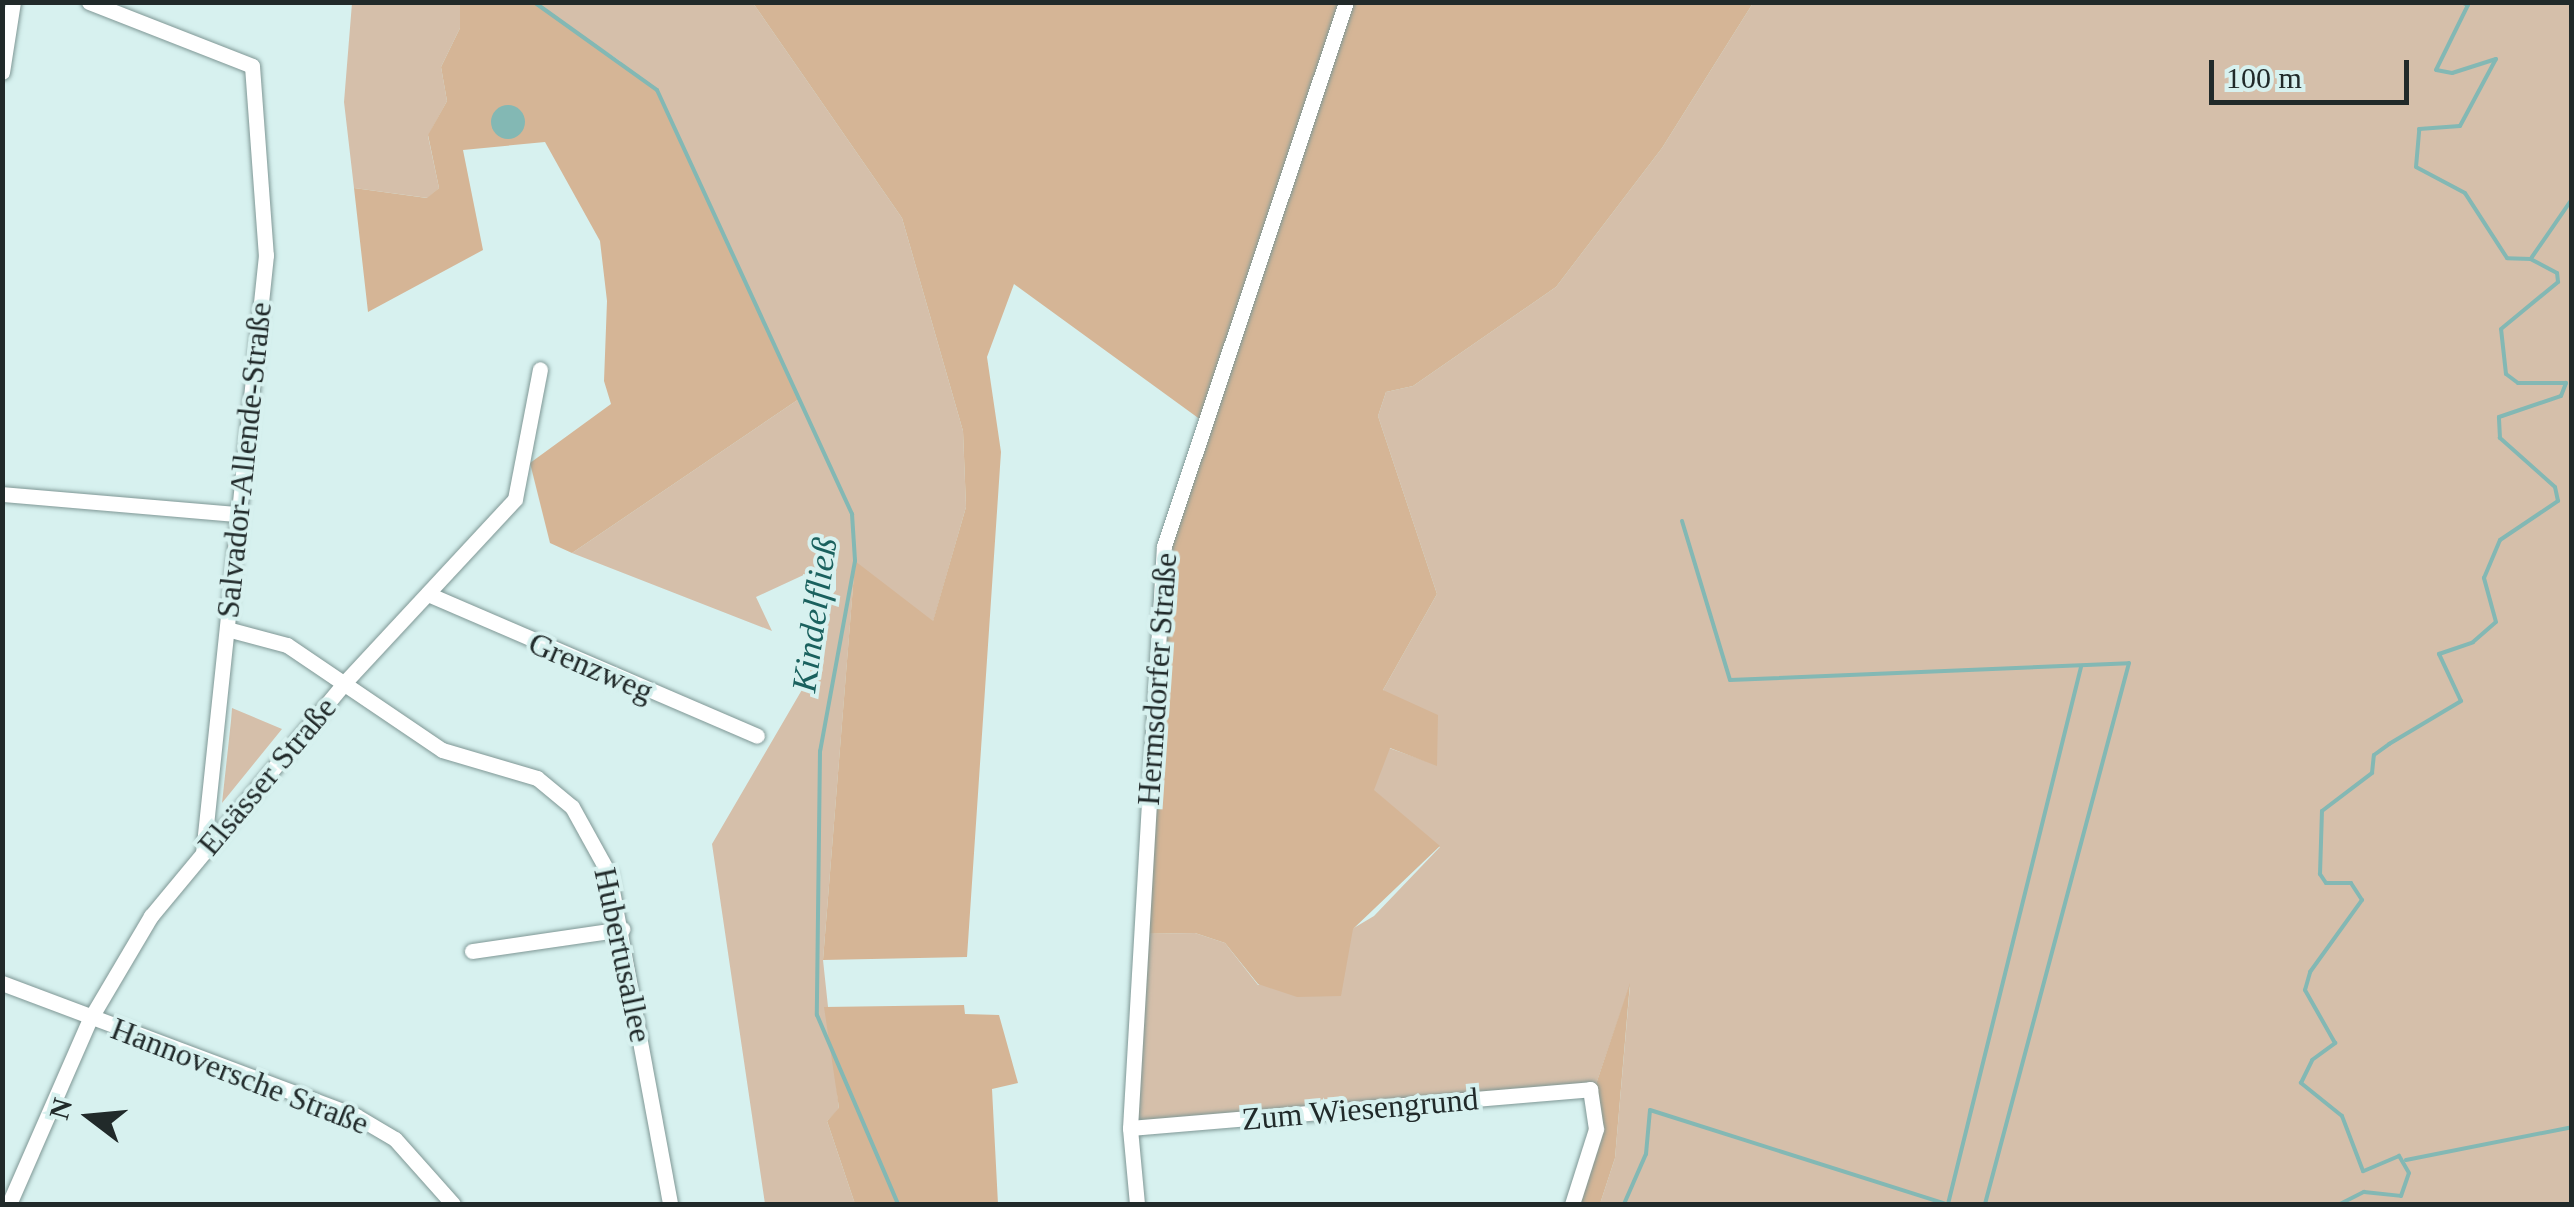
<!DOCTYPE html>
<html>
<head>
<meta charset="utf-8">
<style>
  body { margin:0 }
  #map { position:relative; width:2574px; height:1207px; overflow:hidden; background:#d7f1ef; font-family:"Times New Roman",serif }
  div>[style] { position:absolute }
  .green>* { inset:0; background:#d5bfaa }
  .forest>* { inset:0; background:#d5b596 }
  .water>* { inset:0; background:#83b8b4 }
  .round { border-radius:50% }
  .stream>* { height:4px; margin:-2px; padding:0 2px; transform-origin:2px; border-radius:2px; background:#83b8b4 }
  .roads { filter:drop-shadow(0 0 2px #7f9795) drop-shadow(0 0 2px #7f9795) }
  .minor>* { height:15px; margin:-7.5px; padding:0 7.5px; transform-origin:7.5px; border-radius:7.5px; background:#fff }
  span { translate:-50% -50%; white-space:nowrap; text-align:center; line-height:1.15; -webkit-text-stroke:8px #d7f1ef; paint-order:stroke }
  .street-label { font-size:32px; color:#212a2a }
  .water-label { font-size:35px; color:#1a615e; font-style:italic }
  .frame { position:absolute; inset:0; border:5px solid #212a2a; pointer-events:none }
  .north { position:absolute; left:40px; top:1067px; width:100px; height:100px; -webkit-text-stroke:8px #d7f1ef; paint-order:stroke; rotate:286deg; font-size:28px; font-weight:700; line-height:40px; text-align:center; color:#212a2a }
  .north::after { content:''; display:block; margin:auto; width:35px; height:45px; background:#212a2a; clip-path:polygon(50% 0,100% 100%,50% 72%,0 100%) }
  .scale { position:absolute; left:2209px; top:60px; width:200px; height:45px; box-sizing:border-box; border:5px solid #212a2a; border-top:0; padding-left:12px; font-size:30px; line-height:35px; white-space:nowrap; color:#212a2a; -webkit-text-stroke:8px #d7f1ef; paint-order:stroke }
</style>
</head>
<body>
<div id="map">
  <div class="green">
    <i style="clip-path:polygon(352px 3px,460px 3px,460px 28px,441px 67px,447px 101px,428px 136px,439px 188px,428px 198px,354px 188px,344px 102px)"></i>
    <i style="clip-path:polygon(534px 3px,753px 3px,902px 218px,963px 431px,966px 507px,933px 622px,855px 562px,823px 960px,839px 1109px,827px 1121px,855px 1204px,765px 1204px,712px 844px,810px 676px,813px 620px,836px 590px,836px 560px,756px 597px,772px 631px,572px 553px,799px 399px,620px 61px)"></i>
    <i style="clip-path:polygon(1753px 3px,2571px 3px,2571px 1204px,1600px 1204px,1615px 1158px,1630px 985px,1594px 1090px,1130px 1128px,1141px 934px,1195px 933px,1225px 943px,1258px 985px,1374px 916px,1440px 847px,1373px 790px,1389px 748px,1437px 765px,1383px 690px,1437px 594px,1378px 416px,1386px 392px,1413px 386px,1556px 287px,1662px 148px)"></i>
    <i style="clip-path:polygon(232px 708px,282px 729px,222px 803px,231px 721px)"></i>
  </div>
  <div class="forest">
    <i style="clip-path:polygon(460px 3px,534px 3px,657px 90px,799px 399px,572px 553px,550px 543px,530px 463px,611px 404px,604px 381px,607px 301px,600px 241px,545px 142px,463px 150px,483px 250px,368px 312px,354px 188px,427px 198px,439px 188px,428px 135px,447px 101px,441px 67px,460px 28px)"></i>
    <i style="clip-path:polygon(753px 3px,1753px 3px,1662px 148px,1556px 287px,1413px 386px,1386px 392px,1378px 416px,1437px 594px,1383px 690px,1438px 715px,1437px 766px,1390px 748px,1374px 790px,1440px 846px,1353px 929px,1341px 996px,1297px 997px,1258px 984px,1225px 943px,1195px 933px,1141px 934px,1164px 546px,1201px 420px,1014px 284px,987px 357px,1001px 452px,967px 957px,823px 960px,855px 561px,933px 621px,966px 507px,963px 431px,902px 218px)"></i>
    <i style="clip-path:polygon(1630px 983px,1615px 1158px,1600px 1204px,1577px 1204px,1594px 1090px)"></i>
    <i style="clip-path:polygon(964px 1005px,965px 1014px,999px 1015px,1018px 1083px,992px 1089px,998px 1204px,855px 1204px,827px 1121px,839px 1108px,824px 1007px)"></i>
  </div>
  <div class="water">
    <i class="round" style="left:491px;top:105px;width:34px;height:34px"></i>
  </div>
  <div class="stream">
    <i style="left:534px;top:2px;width:151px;rotate:35.6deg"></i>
    <i style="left:657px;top:90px;width:467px;rotate:65.3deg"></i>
    <i style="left:852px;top:514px;width:47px;rotate:86.3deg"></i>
    <i style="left:855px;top:561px;width:193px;rotate:100.4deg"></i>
    <i style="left:820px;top:751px;width:264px;rotate:90.7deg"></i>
    <i style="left:817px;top:1015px;width:206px;rotate:66.8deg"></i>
    <i style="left:2427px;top:2px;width:7px"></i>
    <i style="left:2532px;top:257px;width:70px;rotate:-55.4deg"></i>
    <i style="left:1682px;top:521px;width:166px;rotate:73.2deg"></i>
    <i style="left:1730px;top:680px;width:399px;rotate:-2.4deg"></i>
    <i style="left:2129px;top:663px;width:560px;rotate:104.91deg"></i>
    <i style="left:2406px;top:1160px;width:169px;rotate:-11.2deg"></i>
    <i style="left:1624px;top:1204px;width:55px;rotate:-66.3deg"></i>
    <i style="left:1646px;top:1154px;width:44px;rotate:-84.8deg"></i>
    <i style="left:1650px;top:1110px;width:312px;rotate:17.6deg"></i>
    <i style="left:1948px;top:1204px;width:553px;rotate:-76.09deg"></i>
    <i style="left:2340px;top:1204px;width:27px;rotate:-27deg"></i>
    <i style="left:2364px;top:1192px;width:37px;rotate:6deg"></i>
    <i style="left:2401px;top:1196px;width:24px;rotate:-71deg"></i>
    <i style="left:2409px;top:1173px;width:20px;rotate:-120deg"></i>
    <i style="left:2399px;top:1156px;width:39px;rotate:157deg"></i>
    <i style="left:2363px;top:1171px;width:59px;rotate:-110.9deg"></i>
    <i style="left:2342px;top:1116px;width:53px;rotate:-141.2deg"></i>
    <i style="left:2301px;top:1083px;width:25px;rotate:-64deg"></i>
    <i style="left:2312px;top:1060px;width:29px;rotate:-36deg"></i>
    <i style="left:2335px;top:1043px;width:61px;rotate:-119.5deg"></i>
    <i style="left:2305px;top:990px;width:19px;rotate:-74deg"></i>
    <i style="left:2310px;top:972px;width:89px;rotate:-54.2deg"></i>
    <i style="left:2362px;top:900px;width:20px;rotate:-123deg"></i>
    <i style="left:2351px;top:883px;width:25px;rotate:180deg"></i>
    <i style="left:2326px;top:883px;width:11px;rotate:-124deg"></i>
    <i style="left:2320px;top:874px;width:63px;rotate:-88.2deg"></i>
    <i style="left:2322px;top:811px;width:63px;rotate:-37.2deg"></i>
    <i style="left:2372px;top:773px;width:18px;rotate:-84deg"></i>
    <i style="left:2374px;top:755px;width:19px;rotate:-36deg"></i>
    <i style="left:2389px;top:744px;width:84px;rotate:-30.8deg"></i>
    <i style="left:2461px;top:701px;width:52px;rotate:-115.1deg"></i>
    <i style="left:2439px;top:654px;width:36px;rotate:-19deg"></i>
    <i style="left:2473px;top:642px;width:30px;rotate:-41deg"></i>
    <i style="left:2496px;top:622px;width:46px;rotate:-105.3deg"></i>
    <i style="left:2484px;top:578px;width:41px;rotate:-67.2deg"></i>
    <i style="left:2500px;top:540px;width:70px;rotate:-33.9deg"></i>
    <i style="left:2558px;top:501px;width:14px;rotate:-102deg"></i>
    <i style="left:2555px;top:487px;width:74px;rotate:-138.3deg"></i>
    <i style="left:2500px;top:438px;width:21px;rotate:-93deg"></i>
    <i style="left:2499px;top:417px;width:65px;rotate:-18.7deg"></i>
    <i style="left:2561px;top:396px;width:14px;rotate:-69deg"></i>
    <i style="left:2566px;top:383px;width:48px;rotate:180deg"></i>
    <i style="left:2518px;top:383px;width:15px;rotate:-143deg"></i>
    <i style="left:2506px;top:374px;width:45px;rotate:-96.3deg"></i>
    <i style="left:2501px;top:329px;width:74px;rotate:-39.5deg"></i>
    <i style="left:2558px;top:282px;width:9px;rotate:-96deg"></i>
    <i style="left:2557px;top:273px;width:30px;rotate:-152deg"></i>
    <i style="left:2531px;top:259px;width:24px;rotate:-178deg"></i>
    <i style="left:2507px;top:258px;width:77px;rotate:-122.9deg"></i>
    <i style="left:2465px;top:193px;width:55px;rotate:-152deg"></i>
    <i style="left:2416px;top:167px;width:38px;rotate:-85deg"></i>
    <i style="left:2419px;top:129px;width:41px;rotate:-4.2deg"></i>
    <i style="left:2460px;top:126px;width:76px;rotate:-61.8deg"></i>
    <i style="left:2496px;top:59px;width:46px;rotate:162.3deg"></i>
    <i style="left:2452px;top:73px;width:16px;rotate:-169deg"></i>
    <i style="left:2436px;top:70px;width:72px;rotate:-63.8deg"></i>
    <i style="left:2468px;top:5px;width:8px;rotate:-157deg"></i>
  </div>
  <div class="roads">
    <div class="minor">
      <i style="left:89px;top:2px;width:175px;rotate:21.4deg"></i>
      <i style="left:252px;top:66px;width:190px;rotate:85.8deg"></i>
      <i style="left:266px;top:255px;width:601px;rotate:96.01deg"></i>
      <i style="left:2px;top:72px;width:71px;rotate:-81.1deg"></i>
      <i style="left:2px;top:494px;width:236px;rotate:4.9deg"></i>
      <i style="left:428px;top:594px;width:358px;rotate:23.3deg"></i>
      <i style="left:227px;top:629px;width:62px;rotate:14.9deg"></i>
      <i style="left:287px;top:645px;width:187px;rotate:34.1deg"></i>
      <i style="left:442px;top:750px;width:99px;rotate:16.4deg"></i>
      <i style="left:537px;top:778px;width:45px;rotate:39.6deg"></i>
      <i style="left:572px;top:807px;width:77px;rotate:61.1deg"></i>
      <i style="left:609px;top:874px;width:336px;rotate:79.5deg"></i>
      <i style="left:472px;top:951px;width:152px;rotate:-8.3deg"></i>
      <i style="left:2px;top:983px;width:378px;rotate:20.6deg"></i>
      <i style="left:356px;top:1116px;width:45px;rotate:30.5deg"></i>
      <i style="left:395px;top:1139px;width:87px;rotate:48.3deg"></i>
      <i style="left:1130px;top:1128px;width:462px;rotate:-4.8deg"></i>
      <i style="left:1590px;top:1089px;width:40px;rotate:81.5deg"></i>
      <i style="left:1596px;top:1129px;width:79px;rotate:107.7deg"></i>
      <i style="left:9px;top:1204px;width:202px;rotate:-66.4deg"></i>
      <i style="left:90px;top:1019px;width:120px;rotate:-59.4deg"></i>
      <i style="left:151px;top:916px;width:305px;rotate:-50.3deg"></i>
      <i style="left:346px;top:681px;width:248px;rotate:-47.1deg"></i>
      <i style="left:515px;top:499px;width:132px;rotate:-79.1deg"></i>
      <i style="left:1137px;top:1204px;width:76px;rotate:-95.3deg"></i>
      <i style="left:1130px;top:1128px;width:583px;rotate:-86.66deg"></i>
      <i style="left:1164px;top:546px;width:574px;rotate:-71.5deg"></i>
    </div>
  </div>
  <div class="street-label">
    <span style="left:244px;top:460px;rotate:-84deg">Salvador-Allende-Straße</span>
    <span style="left:591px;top:667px;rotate:23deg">Grenzweg</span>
    <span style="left:1157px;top:679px;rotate:-86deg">Hermsdorfer Straße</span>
    <span style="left:267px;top:776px;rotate:-50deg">Elsässer Straße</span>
    <span style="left:623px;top:955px;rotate:78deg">Hubertusallee</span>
    <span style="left:240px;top:1076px;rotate:21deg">Hannoversche Straße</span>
    <span style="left:1360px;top:1109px;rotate:-5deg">Zum Wiesengrund</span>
  </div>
  <div class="water-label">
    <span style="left:815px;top:615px;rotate:-82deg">Kindelfließ</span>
  </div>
  <div class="frame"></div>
  <div class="north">N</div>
  <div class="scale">100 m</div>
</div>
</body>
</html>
